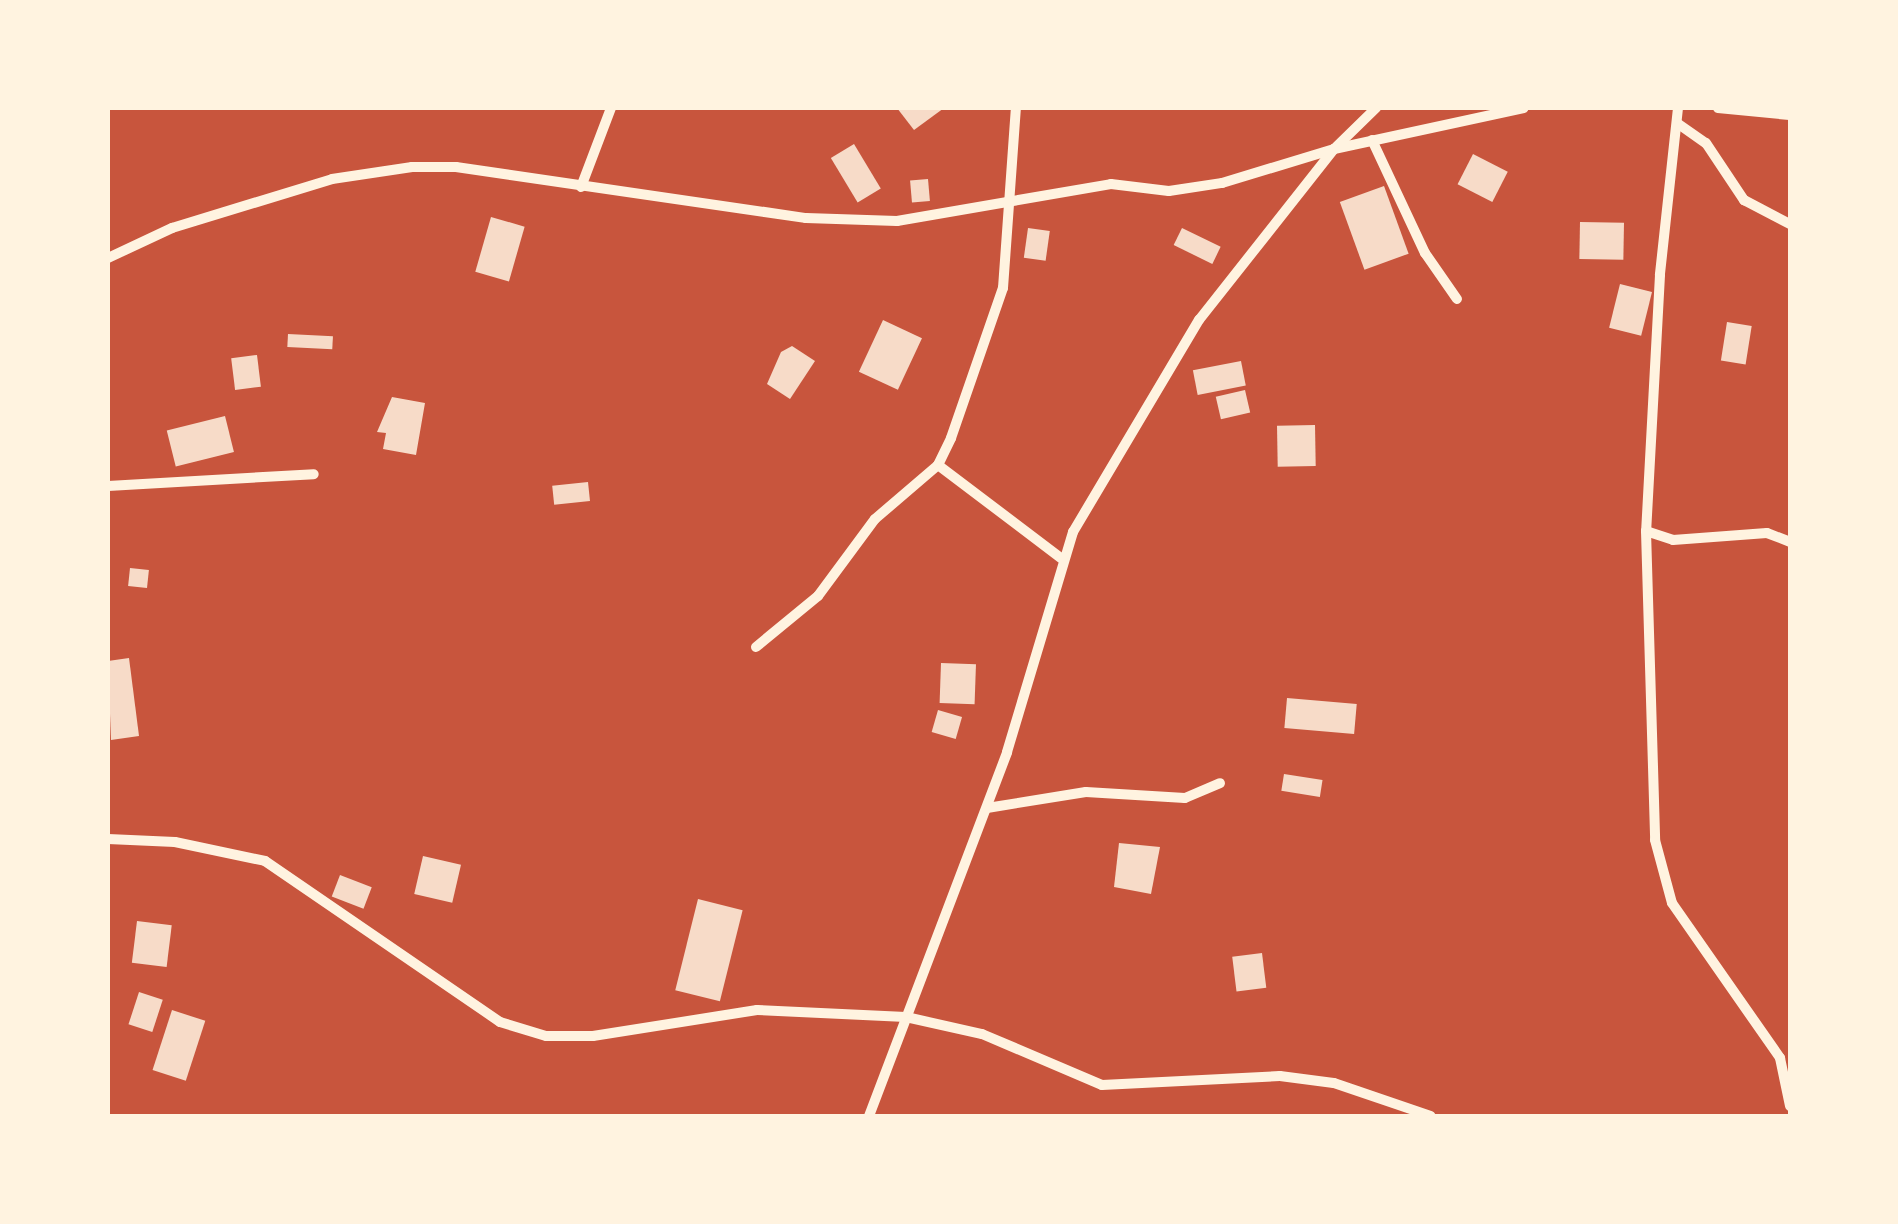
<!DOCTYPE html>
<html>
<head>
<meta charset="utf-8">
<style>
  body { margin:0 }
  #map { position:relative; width:1898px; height:1224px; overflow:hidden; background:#c8553d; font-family:"Golos Text",sans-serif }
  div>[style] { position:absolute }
  .building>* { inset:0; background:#f7dbc8; transform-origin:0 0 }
  .minor>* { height:10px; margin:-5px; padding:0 5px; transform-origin:5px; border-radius:5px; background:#fff3e0 }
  span { translate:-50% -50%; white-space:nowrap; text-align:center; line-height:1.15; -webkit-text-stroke:9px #fff3e0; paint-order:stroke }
  .frame { position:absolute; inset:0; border:110px solid #fff3e0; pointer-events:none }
</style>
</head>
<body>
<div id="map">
  <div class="building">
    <i style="clip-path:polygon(897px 108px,944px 108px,914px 130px)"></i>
    <i style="left:854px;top:144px;width:52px;height:27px;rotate:59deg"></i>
    <i style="left:1473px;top:154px;width:39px;height:34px;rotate:27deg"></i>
    <i style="left:928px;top:179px;width:22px;height:18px;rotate:85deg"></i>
    <i style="left:1384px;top:186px;width:72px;height:47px;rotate:70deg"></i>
    <i style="left:491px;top:217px;width:35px;height:57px;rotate:16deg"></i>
    <i style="left:1580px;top:222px;width:44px;height:37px;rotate:1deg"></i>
    <i style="left:1028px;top:228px;width:22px;height:30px;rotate:8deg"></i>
    <i style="left:1182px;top:228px;width:43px;height:19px;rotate:26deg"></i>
    <i style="left:1620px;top:284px;width:33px;height:45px;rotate:14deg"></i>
    <i style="left:883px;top:320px;width:43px;height:57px;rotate:25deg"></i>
    <i style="left:1727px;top:322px;width:25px;height:39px;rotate:9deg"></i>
    <i style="left:288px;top:334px;width:45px;height:13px;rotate:3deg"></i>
    <i style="clip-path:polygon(792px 346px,815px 361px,790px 399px,767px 384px,781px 352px)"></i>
    <i style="left:257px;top:355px;width:32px;height:26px;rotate:83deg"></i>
    <i style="left:1241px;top:361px;width:25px;height:49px;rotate:79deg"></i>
    <i style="left:1245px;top:390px;width:23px;height:30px;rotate:77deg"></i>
    <i style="clip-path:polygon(392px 397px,425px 403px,416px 455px,383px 449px,386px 433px,377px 432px)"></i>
    <i style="left:225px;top:416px;width:37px;height:60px;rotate:76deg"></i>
    <i style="left:1315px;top:425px;width:41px;height:38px;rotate:89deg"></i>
    <i style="left:588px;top:482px;width:19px;height:36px;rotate:84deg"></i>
    <i style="left:130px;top:568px;width:19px;height:18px;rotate:6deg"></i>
    <i style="clip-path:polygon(129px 658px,139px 736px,111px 740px,108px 661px)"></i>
    <i style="left:941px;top:663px;width:35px;height:40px;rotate:2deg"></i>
    <i style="left:1287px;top:698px;width:70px;height:30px;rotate:5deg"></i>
    <i style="left:938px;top:710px;width:25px;height:23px;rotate:16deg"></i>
    <i style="left:1284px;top:774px;width:39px;height:17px;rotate:9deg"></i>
    <i style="clip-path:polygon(1119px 843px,1160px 847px,1151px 894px,1114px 887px)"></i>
    <i style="left:423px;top:856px;width:39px;height:39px;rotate:13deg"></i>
    <i style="left:340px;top:875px;width:34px;height:23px;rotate:21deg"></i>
    <i style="left:698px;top:899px;width:46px;height:94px;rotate:14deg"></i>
    <i style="left:137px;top:921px;width:35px;height:42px;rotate:7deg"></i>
    <i style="left:1262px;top:953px;width:35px;height:30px;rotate:83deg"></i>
    <i style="left:139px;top:992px;width:25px;height:34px;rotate:18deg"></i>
    <i style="left:172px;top:1010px;width:35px;height:63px;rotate:18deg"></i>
  </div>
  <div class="minor">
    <i style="left:1678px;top:108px;width:168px;rotate:96.2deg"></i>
    <i style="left:1660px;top:275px;width:256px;rotate:93.1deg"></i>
    <i style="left:1646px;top:531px;width:309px;rotate:88.3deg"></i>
    <i style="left:1655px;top:840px;width:65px;rotate:74.9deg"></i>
    <i style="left:1672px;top:903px;width:189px;rotate:55.1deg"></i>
    <i style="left:1780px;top:1058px;width:49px;rotate:78.2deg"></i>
    <i style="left:1718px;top:108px;width:72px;rotate:5.6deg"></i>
    <i style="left:1677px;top:123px;width:35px;rotate:35deg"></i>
    <i style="left:1706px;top:143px;width:69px;rotate:56.3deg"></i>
    <i style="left:1744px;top:200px;width:52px;rotate:27.6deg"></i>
    <i style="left:1372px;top:140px;width:125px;rotate:64.9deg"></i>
    <i style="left:1425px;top:253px;width:56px;rotate:55.2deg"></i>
    <i style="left:581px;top:187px;width:85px;rotate:-69.2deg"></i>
    <i style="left:108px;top:258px;width:71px;rotate:-25.1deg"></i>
    <i style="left:172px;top:228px;width:167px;rotate:-17deg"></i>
    <i style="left:332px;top:179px;width:81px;rotate:-8.5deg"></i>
    <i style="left:412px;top:167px;width:44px"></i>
    <i style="left:456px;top:167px;width:354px;rotate:8.3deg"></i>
    <i style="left:806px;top:218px;width:91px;rotate:1.9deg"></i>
    <i style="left:897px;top:221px;width:217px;rotate:-9.8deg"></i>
    <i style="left:1111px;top:184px;width:58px;rotate:6.9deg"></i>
    <i style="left:1169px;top:191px;width:54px;rotate:-8.6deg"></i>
    <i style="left:1222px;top:183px;width:117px;rotate:-16.9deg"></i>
    <i style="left:1334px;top:149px;width:194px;rotate:-12.2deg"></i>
    <i style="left:938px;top:465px;width:154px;rotate:37.1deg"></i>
    <i style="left:108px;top:486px;width:206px;rotate:-3.3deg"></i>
    <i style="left:1646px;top:531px;width:28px;rotate:18deg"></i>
    <i style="left:1673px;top:540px;width:94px;rotate:-4.3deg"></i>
    <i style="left:1767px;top:533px;width:25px;rotate:21deg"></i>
    <i style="left:756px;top:647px;width:80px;rotate:-39.4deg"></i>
    <i style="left:818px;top:596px;width:96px;rotate:-53.5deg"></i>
    <i style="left:875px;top:519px;width:83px;rotate:-40.6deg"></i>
    <i style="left:938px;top:465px;width:30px;rotate:-64deg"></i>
    <i style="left:951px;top:438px;width:159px;rotate:-70.9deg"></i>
    <i style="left:1003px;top:288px;width:180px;rotate:-85.9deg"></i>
    <i style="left:987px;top:808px;width:100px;rotate:-9.2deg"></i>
    <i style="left:1086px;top:792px;width:99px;rotate:3.5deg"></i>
    <i style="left:1185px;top:798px;width:38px;rotate:-23deg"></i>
    <i style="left:108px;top:839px;width:67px;rotate:2.6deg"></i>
    <i style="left:175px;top:842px;width:92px;rotate:11.9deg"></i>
    <i style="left:265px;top:861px;width:285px;rotate:34.4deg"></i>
    <i style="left:500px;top:1022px;width:48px;rotate:16.9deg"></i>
    <i style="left:546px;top:1036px;width:47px"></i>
    <i style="left:593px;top:1036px;width:166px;rotate:-9deg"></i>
    <i style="left:757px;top:1010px;width:149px;rotate:2.7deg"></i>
    <i style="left:906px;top:1017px;width:78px;rotate:12.6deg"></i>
    <i style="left:982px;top:1034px;width:130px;rotate:23deg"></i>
    <i style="left:1102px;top:1085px;width:178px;rotate:-2.9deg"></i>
    <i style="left:1280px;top:1076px;width:54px;rotate:7.4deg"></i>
    <i style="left:1334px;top:1083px;width:102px;rotate:18.8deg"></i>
    <i style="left:869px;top:1116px;width:389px;rotate:-69.2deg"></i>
    <i style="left:1007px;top:752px;width:230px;rotate:-73.3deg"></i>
    <i style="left:1073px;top:532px;width:247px;rotate:-59.3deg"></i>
    <i style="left:1199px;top:320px;width:218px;rotate:-51.7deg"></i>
    <i style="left:1334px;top:149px;width:59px;rotate:-44.3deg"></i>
  </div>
  <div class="frame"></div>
</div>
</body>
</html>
